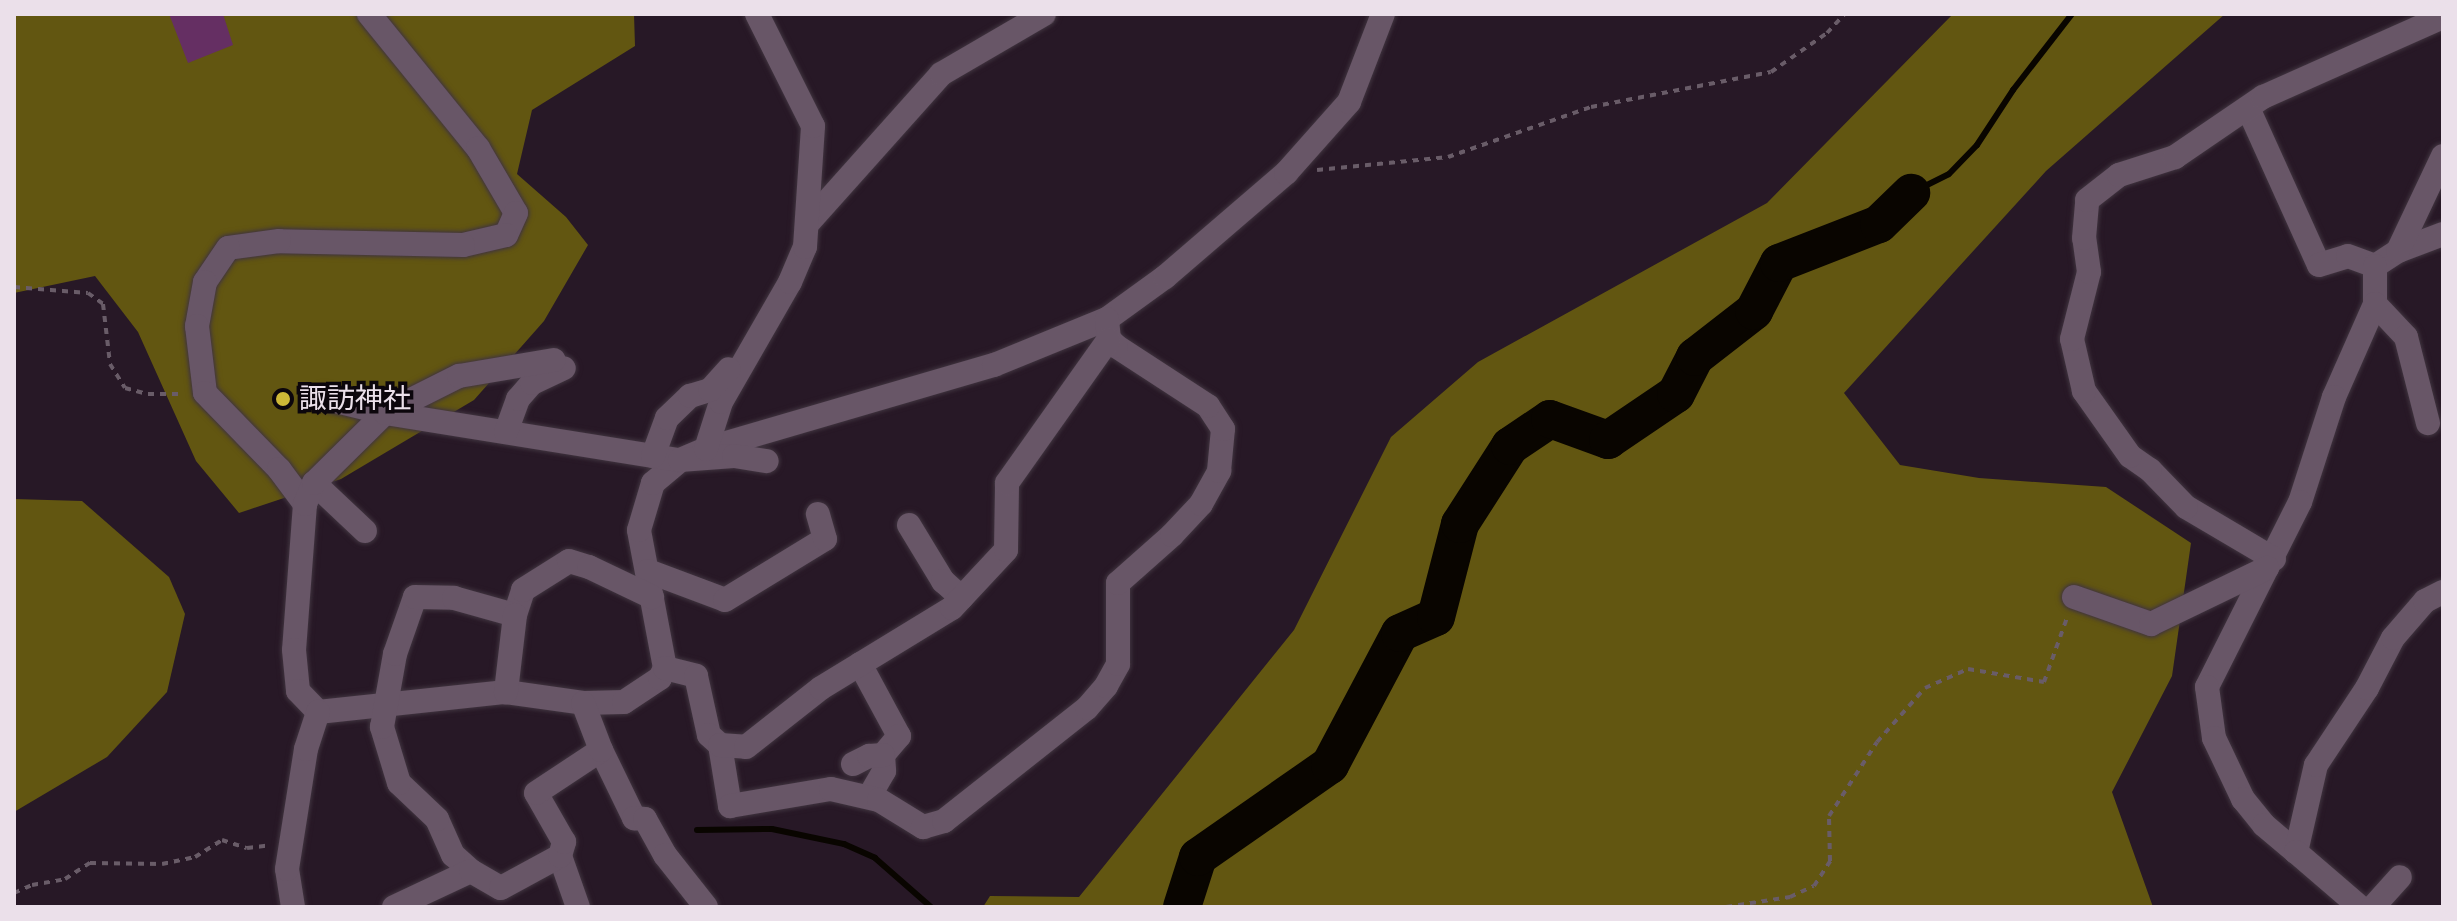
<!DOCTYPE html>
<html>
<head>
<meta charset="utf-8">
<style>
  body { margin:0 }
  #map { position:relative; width:2457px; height:921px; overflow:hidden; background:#271826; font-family:Arial,"Noto Sans JP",sans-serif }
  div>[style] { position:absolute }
  .forest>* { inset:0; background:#625611 }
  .stream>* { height:6px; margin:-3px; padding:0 3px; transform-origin:3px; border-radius:3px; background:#090500 }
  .river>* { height:38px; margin:-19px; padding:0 19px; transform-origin:19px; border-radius:19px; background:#090500 }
  .building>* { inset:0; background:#652f63 }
  .path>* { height:4px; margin-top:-2px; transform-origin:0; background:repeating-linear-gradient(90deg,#695c68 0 6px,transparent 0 12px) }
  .roads { filter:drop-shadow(0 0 2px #40343f) drop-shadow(0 0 2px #40343f) }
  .minor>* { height:24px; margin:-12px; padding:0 12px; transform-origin:12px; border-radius:12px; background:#685667 }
  .dots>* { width:22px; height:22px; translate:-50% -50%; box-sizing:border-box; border:4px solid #0c060c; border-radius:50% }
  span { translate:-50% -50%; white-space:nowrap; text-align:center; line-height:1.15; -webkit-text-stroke:7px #0c060c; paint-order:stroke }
  .poi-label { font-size:28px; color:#ebe0ea }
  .left { translate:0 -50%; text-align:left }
  .frame { position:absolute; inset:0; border:16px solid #ebe0ea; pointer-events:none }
</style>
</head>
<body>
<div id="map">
  <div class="forest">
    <i style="clip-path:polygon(14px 14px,634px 14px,635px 46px,532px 110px,517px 174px,566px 217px,588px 245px,544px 321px,474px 400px,341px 479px,239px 513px,196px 461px,138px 332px,95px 276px,14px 293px)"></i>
    <i style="clip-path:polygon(1953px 14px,2225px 14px,2046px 171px,1844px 393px,1900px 465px,1979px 478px,2106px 487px,2191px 543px,2172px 676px,2112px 792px,2153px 907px,983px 907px,990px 896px,1079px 897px,1294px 630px,1391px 437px,1478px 362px,1767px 203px)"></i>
    <i style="clip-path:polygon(14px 499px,82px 501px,169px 577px,185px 614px,167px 692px,107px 757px,14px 812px)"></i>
  </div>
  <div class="stream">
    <i style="left:1911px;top:193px;width:42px;rotate:-26.6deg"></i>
    <i style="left:1949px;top:174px;width:40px;rotate:-46deg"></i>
    <i style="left:1977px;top:145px;width:66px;rotate:-56.8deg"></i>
    <i style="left:2013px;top:90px;width:96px;rotate:-52.2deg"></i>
    <i style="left:697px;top:830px;width:75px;rotate:-0.8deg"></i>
    <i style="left:772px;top:829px;width:74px;rotate:11.8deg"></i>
    <i style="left:844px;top:844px;width:34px;rotate:24deg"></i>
    <i style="left:875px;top:858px;width:74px;rotate:41.2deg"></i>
  </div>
  <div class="river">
    <i style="left:1182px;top:907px;width:52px;rotate:-72.3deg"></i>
    <i style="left:1198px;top:857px;width:161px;rotate:-34.9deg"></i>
    <i style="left:1330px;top:765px;width:149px;rotate:-62.1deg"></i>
    <i style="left:1400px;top:633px;width:39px;rotate:-24deg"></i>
    <i style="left:1436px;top:617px;width:96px;rotate:-75.5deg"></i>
    <i style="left:1460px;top:524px;width:93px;rotate:-57.3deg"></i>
    <i style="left:1510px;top:446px;width:48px;rotate:-34deg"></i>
    <i style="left:1550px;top:419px;width:62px;rotate:19.9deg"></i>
    <i style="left:1608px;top:440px;width:82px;rotate:-34.1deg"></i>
    <i style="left:1676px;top:394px;width:42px;rotate:-62.8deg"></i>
    <i style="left:1695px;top:357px;width:75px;rotate:-37.9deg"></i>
    <i style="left:1754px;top:311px;width:54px;rotate:-62.5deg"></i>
    <i style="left:1779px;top:263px;width:107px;rotate:-21.3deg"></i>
    <i style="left:1879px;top:224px;width:45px;rotate:-44.1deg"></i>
  </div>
  <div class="building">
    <i style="clip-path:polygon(169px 14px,223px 14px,233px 45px,188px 63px)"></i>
  </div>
  <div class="path">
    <i style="left:1317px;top:170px;width:132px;rotate:-5.7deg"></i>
    <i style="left:1448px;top:157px;width:151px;rotate:-19.3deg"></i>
    <i style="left:1591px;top:107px;width:183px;rotate:-11deg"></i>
    <i style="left:1771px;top:72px;width:68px;rotate:-34.9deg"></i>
    <i style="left:1827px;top:33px;width:26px;rotate:-47deg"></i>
    <i style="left:14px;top:287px;width:74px;rotate:4.6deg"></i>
    <i style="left:88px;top:293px;width:19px;rotate:36deg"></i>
    <i style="left:103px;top:304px;width:60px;rotate:83.3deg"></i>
    <i style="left:110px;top:364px;width:28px;rotate:58deg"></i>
    <i style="left:125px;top:388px;width:24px;rotate:15deg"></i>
    <i style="left:148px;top:394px;width:36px"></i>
    <i style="left:14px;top:893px;width:20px;rotate:-24deg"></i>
    <i style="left:32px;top:885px;width:34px;rotate:-10deg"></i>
    <i style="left:65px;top:879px;width:30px;rotate:-33deg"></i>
    <i style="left:90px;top:863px;width:72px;rotate:0.8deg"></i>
    <i style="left:162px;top:864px;width:34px;rotate:-12deg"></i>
    <i style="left:195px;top:857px;width:32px;rotate:-32deg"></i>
    <i style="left:222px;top:840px;width:26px;rotate:18deg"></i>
    <i style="left:247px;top:848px;width:23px;rotate:-7deg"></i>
    <i style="left:1726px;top:907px;width:65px;rotate:-8.9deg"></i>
    <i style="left:1790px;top:897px;width:26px;rotate:-25deg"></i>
    <i style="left:1814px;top:886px;width:30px;rotate:-57deg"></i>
    <i style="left:1830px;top:861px;width:45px;rotate:-91.3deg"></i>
    <i style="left:1829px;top:816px;width:88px;rotate:-57deg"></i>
    <i style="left:1877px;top:742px;width:72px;rotate:-48.4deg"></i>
    <i style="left:1925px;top:688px;width:47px;rotate:-23.8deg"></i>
    <i style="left:1968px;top:669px;width:77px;rotate:9.7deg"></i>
    <i style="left:2044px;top:682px;width:71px;rotate:-70.3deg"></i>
  </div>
  <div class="roads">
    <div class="minor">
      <i style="left:369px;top:14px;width:173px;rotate:50.9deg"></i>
      <i style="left:478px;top:148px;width:75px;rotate:59.7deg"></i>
      <i style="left:516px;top:213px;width:24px;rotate:114deg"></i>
      <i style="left:506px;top:235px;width:44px;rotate:166.9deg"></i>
      <i style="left:463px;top:245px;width:184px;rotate:-178.8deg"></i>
      <i style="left:279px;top:241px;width:51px;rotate:172.2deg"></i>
      <i style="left:228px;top:248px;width:41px;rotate:124.1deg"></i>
      <i style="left:205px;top:282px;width:45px;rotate:100.3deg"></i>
      <i style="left:197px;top:326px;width:67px;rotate:83.2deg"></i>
      <i style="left:205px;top:393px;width:106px;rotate:45.8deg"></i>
      <i style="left:279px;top:469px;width:44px;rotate:53.4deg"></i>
      <i style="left:305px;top:504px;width:146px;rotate:94.3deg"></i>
      <i style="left:294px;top:650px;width:41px;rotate:84.4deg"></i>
      <i style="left:298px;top:691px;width:29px;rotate:46deg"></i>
      <i style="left:318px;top:712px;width:189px;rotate:-6.1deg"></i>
      <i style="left:506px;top:692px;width:78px;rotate:8.1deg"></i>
      <i style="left:583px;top:703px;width:41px;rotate:-1.4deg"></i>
      <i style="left:624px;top:702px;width:43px;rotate:-33.7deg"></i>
      <i style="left:660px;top:678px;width:11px;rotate:-63deg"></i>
      <i style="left:665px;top:668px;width:140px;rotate:-100.7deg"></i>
      <i style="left:639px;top:530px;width:49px;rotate:-73.4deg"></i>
      <i style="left:653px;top:483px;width:35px;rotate:-40deg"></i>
      <i style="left:680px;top:460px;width:28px;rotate:-23deg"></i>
      <i style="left:706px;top:449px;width:300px;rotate:-16.3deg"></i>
      <i style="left:994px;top:365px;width:122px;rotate:-22.2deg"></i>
      <i style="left:1107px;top:319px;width:72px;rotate:-35.9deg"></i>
      <i style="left:1165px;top:277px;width:160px;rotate:-40.7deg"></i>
      <i style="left:1286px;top:173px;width:95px;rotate:-48.4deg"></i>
      <i style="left:1349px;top:102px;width:94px;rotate:-68.9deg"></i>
      <i style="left:2248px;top:108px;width:172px;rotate:65.7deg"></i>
      <i style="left:2319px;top:265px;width:30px;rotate:-17deg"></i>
      <i style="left:2348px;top:256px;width:29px;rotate:20deg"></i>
      <i style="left:808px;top:223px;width:200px;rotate:-48.2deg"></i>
      <i style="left:941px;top:74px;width:119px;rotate:-30.2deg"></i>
      <i style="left:2443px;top:234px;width:48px;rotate:159.3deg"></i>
      <i style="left:2398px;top:251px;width:27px;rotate:147deg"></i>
      <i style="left:2375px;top:266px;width:38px;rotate:90deg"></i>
      <i style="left:2375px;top:304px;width:102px;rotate:113.8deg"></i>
      <i style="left:2334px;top:397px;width:110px;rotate:107.9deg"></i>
      <i style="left:2300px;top:502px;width:207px;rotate:116.7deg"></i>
      <i style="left:2207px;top:687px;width:51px;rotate:82.2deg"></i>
      <i style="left:2214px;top:738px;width:68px;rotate:64.6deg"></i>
      <i style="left:2243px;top:799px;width:33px;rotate:51deg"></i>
      <i style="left:2264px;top:825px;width:42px;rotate:40.2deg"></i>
      <i style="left:2296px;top:852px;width:89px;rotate:-77.1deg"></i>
      <i style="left:2316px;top:765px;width:92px;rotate:-56.5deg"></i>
      <i style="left:2367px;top:688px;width:56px;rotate:-62.5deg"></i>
      <i style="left:2393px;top:638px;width:49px;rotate:-49.1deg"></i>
      <i style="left:2425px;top:601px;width:20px;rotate:-27deg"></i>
      <i style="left:2398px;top:251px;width:105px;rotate:-64.7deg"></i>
      <i style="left:2375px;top:304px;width:45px;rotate:46.8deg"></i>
      <i style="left:2406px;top:337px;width:89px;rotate:75.7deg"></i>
      <i style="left:324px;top:398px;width:63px;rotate:13.8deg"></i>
      <i style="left:385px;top:413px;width:299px;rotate:9.1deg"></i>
      <i style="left:680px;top:460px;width:54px;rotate:-4.2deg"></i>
      <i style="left:734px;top:456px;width:33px;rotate:9deg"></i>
      <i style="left:506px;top:432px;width:35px;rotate:-70deg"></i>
      <i style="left:518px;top:399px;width:21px;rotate:-49deg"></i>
      <i style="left:532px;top:383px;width:35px;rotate:-25deg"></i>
      <i style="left:706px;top:449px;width:49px;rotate:-72.3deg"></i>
      <i style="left:721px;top:402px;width:138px;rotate:-60.1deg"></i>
      <i style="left:790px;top:282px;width:38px;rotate:-67deg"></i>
      <i style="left:805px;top:247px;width:121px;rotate:-86.2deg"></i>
      <i style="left:813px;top:126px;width:125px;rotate:-116.6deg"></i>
      <i style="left:653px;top:456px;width:40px;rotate:-69.8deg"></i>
      <i style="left:667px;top:418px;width:32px;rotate:-44deg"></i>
      <i style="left:690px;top:396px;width:21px;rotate:-17deg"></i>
      <i style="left:710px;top:390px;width:28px;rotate:-48deg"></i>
      <i style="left:314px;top:483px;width:70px;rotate:43.3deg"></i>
      <i style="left:305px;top:504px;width:23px;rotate:-67deg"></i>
      <i style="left:314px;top:483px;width:100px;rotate:-44.6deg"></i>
      <i style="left:385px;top:413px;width:83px;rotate:-26.6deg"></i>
      <i style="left:459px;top:376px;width:96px;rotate:-9.6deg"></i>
      <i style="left:909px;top:525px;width:66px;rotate:58.7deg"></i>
      <i style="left:943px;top:581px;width:25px;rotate:42deg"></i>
      <i style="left:2274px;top:559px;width:102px;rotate:-149.4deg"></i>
      <i style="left:2186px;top:507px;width:52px;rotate:-134.2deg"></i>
      <i style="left:2150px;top:470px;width:24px;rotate:-145deg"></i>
      <i style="left:2130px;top:456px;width:80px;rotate:-125.3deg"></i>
      <i style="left:2084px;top:391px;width:53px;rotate:-103deg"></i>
      <i style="left:2072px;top:339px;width:69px;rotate:-75.8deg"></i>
      <i style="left:2089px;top:272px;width:34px;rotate:-98deg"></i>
      <i style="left:2084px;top:238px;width:38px;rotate:-85deg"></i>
      <i style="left:2087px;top:200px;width:41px;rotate:-38deg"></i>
      <i style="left:2119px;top:175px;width:59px;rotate:-17.8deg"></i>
      <i style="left:2175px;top:157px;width:107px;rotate:-34.3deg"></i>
      <i style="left:2263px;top:97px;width:197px;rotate:-24deg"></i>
      <i style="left:648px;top:571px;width:82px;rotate:20.6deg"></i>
      <i style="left:725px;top:600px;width:117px;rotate:-31.4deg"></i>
      <i style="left:825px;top:539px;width:26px;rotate:-106deg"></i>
      <i style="left:2074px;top:597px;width:82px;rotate:19.3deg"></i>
      <i style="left:2151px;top:624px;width:129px;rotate:-25.8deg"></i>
      <i style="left:515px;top:615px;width:26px;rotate:-72deg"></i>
      <i style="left:523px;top:590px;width:54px;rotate:-32.2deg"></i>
      <i style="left:569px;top:561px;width:21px;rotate:17deg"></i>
      <i style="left:589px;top:567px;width:70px;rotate:25.5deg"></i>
      <i style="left:860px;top:664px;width:82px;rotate:61.6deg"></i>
      <i style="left:899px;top:736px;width:25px;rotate:130deg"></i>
      <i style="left:883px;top:755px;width:16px;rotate:86deg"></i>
      <i style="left:884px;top:771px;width:30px;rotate:120deg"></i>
      <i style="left:665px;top:668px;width:32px;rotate:14deg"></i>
      <i style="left:696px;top:676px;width:60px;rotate:77.6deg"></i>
      <i style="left:709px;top:735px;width:15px;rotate:42deg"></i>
      <i style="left:720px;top:745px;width:62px;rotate:80.7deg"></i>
      <i style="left:730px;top:806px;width:102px;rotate:-9.6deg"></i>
      <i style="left:831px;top:789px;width:49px;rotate:12.9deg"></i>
      <i style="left:879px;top:800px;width:52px;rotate:31.5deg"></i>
      <i style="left:923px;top:827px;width:22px;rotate:-16deg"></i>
      <i style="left:944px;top:821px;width:182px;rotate:-38.3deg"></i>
      <i style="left:1087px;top:708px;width:29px;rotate:-49deg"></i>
      <i style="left:1106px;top:686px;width:25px;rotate:-61deg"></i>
      <i style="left:1118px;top:664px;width:81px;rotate:-90deg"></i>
      <i style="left:1118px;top:583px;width:72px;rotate:-41.6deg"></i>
      <i style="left:1172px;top:535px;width:42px;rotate:-46.9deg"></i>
      <i style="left:1201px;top:504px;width:38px;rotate:-61deg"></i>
      <i style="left:1219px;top:471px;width:42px;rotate:-84.6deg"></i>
      <i style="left:1223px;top:429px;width:27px;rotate:-123deg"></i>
      <i style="left:1208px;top:406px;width:110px;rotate:-146.9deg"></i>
      <i style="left:1116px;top:346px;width:10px;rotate:-135deg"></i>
      <i style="left:1109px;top:339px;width:20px;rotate:-96deg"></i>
      <i style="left:720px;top:745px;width:26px;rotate:4deg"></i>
      <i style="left:746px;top:747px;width:95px;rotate:-38.2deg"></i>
      <i style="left:821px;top:688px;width:153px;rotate:-31.4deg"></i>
      <i style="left:952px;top:608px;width:79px;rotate:-47deg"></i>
      <i style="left:1006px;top:550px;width:67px;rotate:-89.1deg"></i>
      <i style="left:1007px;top:483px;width:176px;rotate:-54.7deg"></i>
      <i style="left:601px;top:750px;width:76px;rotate:64.1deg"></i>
      <i style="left:634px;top:818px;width:11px;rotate:5deg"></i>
      <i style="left:645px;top:819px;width:41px;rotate:60.9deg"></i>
      <i style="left:665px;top:855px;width:66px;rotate:51.7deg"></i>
      <i style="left:853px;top:764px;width:18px;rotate:-27deg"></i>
      <i style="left:869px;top:756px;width:14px;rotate:-4deg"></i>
      <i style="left:2296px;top:852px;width:84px;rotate:40.7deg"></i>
      <i style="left:560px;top:856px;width:54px;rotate:70.6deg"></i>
      <i style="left:471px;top:871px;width:24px;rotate:-138deg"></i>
      <i style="left:453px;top:855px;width:39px;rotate:-114deg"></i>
      <i style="left:437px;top:819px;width:52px;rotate:-136.5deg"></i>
      <i style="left:399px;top:783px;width:59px;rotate:-106.9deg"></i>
      <i style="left:382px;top:727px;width:74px;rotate:-79.9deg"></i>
      <i style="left:395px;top:654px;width:60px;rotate:-70.7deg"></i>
      <i style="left:415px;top:597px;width:39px;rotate:1deg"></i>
      <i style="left:454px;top:598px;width:63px;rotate:15.6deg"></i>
      <i style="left:515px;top:615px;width:78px;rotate:96.7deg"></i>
      <i style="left:293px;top:907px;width:38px;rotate:-99deg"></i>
      <i style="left:287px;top:869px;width:121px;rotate:-81deg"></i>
      <i style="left:306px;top:749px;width:39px;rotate:-72deg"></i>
      <i style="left:394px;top:907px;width:85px;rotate:-25.1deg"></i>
      <i style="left:471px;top:871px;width:34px;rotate:30deg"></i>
      <i style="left:501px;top:888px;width:67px;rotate:-28.5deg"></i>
      <i style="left:560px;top:856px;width:15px;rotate:-74deg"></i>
      <i style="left:564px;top:842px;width:56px;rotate:-119.7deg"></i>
      <i style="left:536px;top:793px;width:78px;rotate:-33.5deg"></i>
      <i style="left:601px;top:750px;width:50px;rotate:-111deg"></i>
      <i style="left:2373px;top:907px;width:40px;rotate:-48deg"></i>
    </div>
  </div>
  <div class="dots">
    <i style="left:283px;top:399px;background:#ceb837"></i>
  </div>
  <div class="poi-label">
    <span class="left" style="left:299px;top:399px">諏訪神社</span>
  </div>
  <div class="frame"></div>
</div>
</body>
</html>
